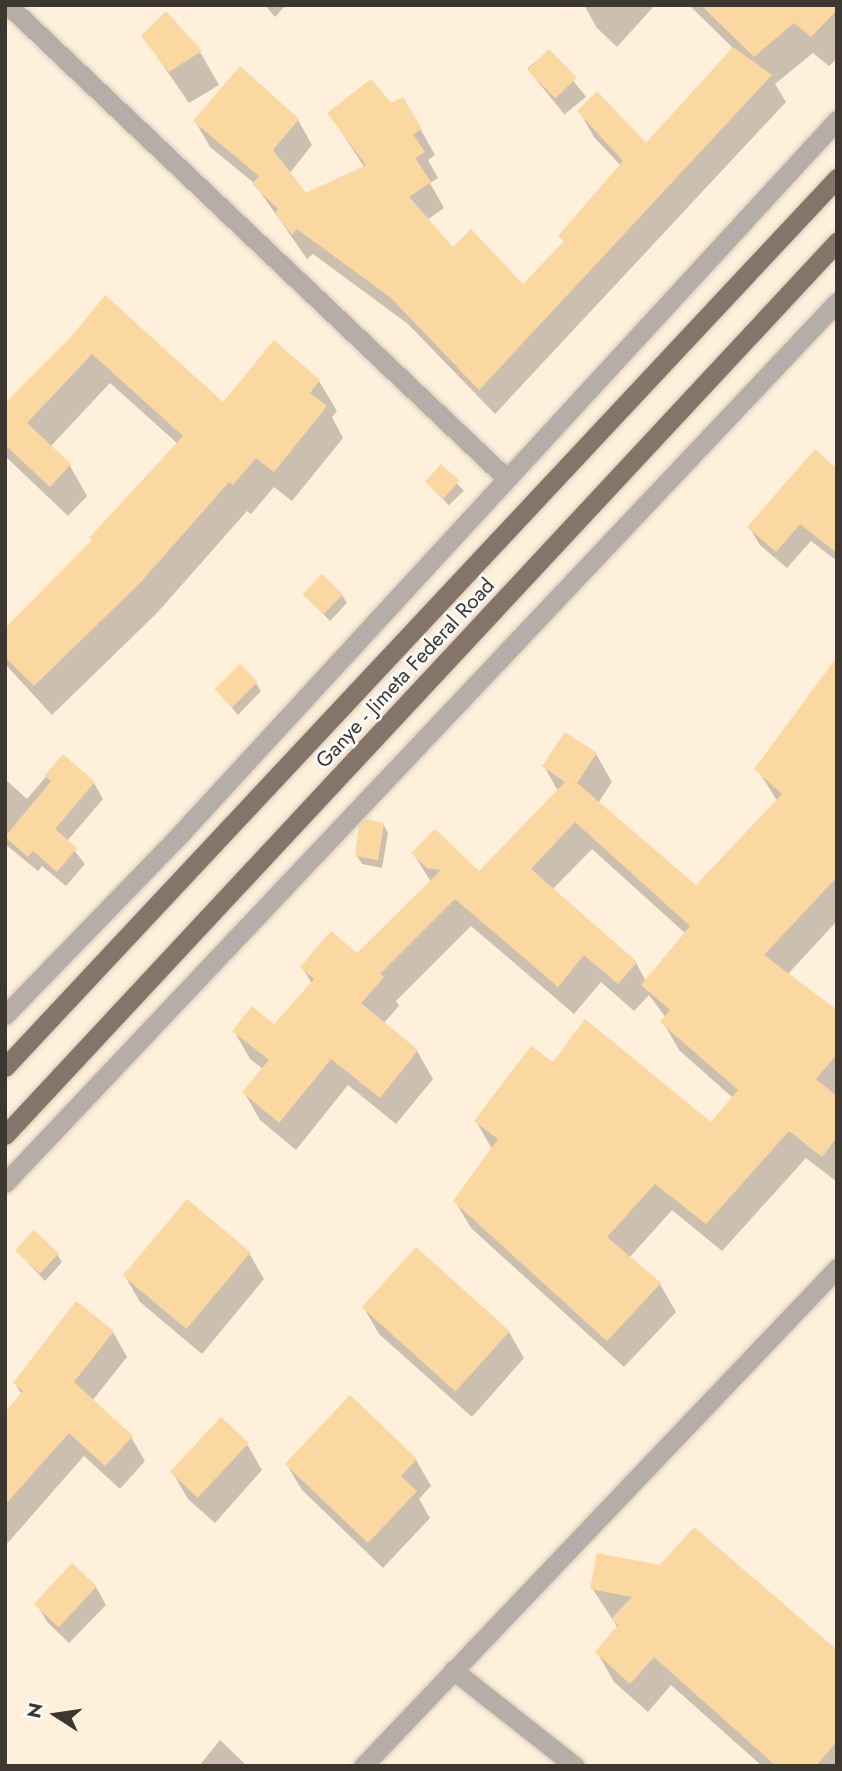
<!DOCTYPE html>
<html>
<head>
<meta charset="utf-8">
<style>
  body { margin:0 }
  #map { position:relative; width:842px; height:1771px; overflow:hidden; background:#fef0db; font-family:Jost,sans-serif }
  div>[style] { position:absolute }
  .shadow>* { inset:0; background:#0003; transform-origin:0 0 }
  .building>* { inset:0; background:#fcd8a1; transform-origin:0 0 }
  .roads { filter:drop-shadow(0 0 2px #d7cbb9) drop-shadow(0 0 2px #d7cbb9) }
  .minor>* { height:19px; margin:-9.5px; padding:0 9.5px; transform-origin:9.5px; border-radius:9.5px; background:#b6ada7 }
  .primary>* { height:19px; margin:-9.5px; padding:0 9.5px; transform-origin:9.5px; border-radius:9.5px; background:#847469 }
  span { translate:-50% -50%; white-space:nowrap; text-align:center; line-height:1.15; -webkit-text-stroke:5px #fff; paint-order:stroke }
  .street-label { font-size:21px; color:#3c372f }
  .frame { position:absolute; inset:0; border:7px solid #3c372f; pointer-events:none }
  .north { position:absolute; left:21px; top:1680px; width:70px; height:70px; -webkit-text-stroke:5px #fff; paint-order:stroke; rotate:282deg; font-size:19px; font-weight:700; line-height:28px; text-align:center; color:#3c372f }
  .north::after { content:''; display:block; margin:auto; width:24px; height:32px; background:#3c372f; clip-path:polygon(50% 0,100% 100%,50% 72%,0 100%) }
</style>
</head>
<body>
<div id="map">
  <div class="shadow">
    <i style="clip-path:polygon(265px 5px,286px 5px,275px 17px)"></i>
    <i style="clip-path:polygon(584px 5px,655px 5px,617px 47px,597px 28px)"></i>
    <i style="clip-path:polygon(689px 5px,837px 5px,837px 59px,829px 66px,813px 53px,775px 84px,786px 102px,495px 414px,408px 324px,313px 254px,307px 259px,254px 183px,210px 147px,195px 121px,298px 120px,312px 145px,289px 174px,305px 195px,365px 168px,329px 113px,391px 106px,421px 130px,435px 155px,428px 160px,438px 178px,430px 183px,444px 208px,427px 220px,453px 249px,523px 287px,565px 243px,560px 236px,621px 166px,594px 137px,579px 111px,646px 146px,734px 49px)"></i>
    <i style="clip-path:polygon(166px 14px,200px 52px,219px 85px,189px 103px,143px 36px)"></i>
    <i style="left:549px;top:51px;width:59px;height:28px;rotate:51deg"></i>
    <i style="clip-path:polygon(74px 337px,223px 405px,319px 381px,337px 411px,332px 417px,343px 438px,292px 501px,274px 487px,251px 514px,247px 511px,157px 613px,52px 715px,5px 664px,5px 631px,93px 542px,178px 444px,110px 383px,50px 447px,70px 466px,87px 496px,68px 516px,5px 456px,5px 408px)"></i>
    <i style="left:441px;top:467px;width:33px;height:21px;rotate:46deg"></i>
    <i style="clip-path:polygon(837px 470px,837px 561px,811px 541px,787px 568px,760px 545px,749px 527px)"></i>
    <i style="clip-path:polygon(305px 595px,342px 595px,347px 603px,330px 621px)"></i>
    <i style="clip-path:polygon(evenodd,837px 660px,837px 921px,787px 975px,837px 1013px,837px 1182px,806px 1158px,722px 1251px,672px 1210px,629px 1258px,660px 1284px,676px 1312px,624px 1367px,471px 1228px,455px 1201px,492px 1149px,476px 1121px,553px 1065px,711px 1125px,733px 1098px,679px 1050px,663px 1022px,666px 1018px,649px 995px,634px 1011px,601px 982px,574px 1014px,471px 926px,396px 1001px,399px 1006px,383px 1024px,417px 1051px,433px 1079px,396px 1124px,348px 1085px,296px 1150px,260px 1120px,244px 1092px,263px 1069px,250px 1059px,234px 1031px,274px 1026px,312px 984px,302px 967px,357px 956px,431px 882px,413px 853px,479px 873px,558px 791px,544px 766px,596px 754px,612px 782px,598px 803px,696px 887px,778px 802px,757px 769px,837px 660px,592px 849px,686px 934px,646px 981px,636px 963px,552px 890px,592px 849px)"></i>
    <i style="clip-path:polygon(256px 683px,261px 691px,238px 715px,217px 690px)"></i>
    <i style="clip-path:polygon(63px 757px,94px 783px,103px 799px,67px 841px,85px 864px,66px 886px,42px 866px,38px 871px,5px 844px,5px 779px,27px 799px)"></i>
    <i style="clip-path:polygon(383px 824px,388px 833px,382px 868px,362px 864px,357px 856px)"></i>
    <i style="clip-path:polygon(17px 1251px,57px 1254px,62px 1262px,45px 1281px)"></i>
    <i style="clip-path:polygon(249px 1253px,264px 1279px,202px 1354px,140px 1302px,125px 1276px)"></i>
    <i style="clip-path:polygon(364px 1308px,509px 1332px,524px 1358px,472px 1417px,379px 1334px)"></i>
    <i style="clip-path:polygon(113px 1332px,127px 1357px,92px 1401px,131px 1437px,145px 1461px,120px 1489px,84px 1456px,5px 1546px,5px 1414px,22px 1395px,15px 1383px)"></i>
    <i style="clip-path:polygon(350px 1397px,416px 1460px,431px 1486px,419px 1499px,430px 1518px,383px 1568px,302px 1490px,287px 1465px)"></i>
    <i style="clip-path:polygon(247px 1444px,262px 1470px,215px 1523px,188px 1499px,173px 1473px)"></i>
    <i style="clip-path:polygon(598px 1555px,837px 1652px,837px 1766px,762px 1766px,671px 1685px,648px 1712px,614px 1682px,597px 1652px,618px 1628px,592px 1588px)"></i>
    <i style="clip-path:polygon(96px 1587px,106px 1605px,69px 1643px,47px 1622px,37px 1604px)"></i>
    <i style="clip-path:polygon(220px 1740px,247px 1766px,199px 1766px)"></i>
  </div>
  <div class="building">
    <i style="clip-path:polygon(701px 5px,837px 5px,837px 10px,811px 37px,794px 23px,754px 57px)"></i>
    <i style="clip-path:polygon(166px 11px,202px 51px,169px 72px,141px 36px)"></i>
    <i style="clip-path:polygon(733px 47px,772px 75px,479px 390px,391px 298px,297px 229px,292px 235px,275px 214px,278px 209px,252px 184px,259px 176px,193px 121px,240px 66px,299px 119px,273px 150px,306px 193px,366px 165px,327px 113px,371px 79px,391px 103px,403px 97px,422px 129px,413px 134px,425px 152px,415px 158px,431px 182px,409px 197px,453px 247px,471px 229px,523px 284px,564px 241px,558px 236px,623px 161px,577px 111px,597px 91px,646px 143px)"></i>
    <i style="left:549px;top:49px;width:40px;height:30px;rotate:46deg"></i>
    <i style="clip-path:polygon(105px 295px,223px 402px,274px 340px,320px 380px,310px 393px,327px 406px,274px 472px,256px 458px,233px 485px,229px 482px,140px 583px,34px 686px,5px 657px,5px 628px,92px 540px,89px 538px,183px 436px,92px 354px,27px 423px,71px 464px,50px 487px,5px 445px,5px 403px,72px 336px)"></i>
    <i style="clip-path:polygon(815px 449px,837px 469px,837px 553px,800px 524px,776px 552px,747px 527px)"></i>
    <i style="left:441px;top:464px;width:25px;height:24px;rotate:42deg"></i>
    <i style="left:322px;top:574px;width:29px;height:28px;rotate:44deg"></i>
    <i style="clip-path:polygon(837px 657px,837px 877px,764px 955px,837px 1010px,837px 1054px,816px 1079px,837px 1096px,837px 1137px,822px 1157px,789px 1131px,706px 1224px,655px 1184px,607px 1237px,661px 1283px,607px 1341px,453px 1201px,498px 1139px,474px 1121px,531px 1046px,553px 1062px,585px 1019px,711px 1122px,738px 1090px,660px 1022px,670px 1010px,641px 985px,690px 926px,575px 822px,531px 869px,637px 962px,618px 984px,584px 955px,558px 987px,455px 899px,380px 974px,384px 977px,361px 1003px,418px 1050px,380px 1098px,331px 1059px,279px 1123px,242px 1092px,269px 1060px,232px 1031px,252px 1006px,274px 1024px,314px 979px,300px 967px,331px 931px,357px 953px,441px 870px,427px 868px,411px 853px,435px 829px,479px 871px,565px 782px,542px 766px,565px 732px,597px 753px,577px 783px,696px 885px,782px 794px,754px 769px)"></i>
    <i style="left:240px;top:664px;width:25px;height:36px;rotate:45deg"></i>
    <i style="clip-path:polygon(63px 754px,95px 782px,55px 829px,77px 848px,57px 872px,33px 851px,28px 857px,5px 837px,51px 781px,44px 776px)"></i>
    <i style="clip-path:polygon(365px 819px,384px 823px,378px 860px,355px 856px,359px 825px)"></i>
    <i style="left:187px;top:1199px;width:83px;height:100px;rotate:40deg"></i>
    <i style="left:34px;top:1230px;width:34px;height:28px;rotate:43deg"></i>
    <i style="left:416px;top:1247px;width:126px;height:81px;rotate:42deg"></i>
    <i style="clip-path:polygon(76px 1301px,114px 1331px,74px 1382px,133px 1436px,105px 1466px,69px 1433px,5px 1505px,5px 1412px,23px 1391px,13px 1383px)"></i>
    <i style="clip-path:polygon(350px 1395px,417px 1459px,401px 1476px,417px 1491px,368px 1543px,285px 1464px)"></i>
    <i style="left:221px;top:1417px;width:38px;height:75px;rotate:43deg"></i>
    <i style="clip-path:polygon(694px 1527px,837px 1650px,837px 1741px,816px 1766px,776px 1766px,654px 1657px,630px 1684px,595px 1652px,618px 1625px,611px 1619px,632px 1597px,590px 1589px,597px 1553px,660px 1565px)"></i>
    <i style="left:72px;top:1563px;width:34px;height:56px;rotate:43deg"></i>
  </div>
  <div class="roads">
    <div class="minor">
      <i style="left:8px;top:5px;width:684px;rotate:43.52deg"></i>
      <i style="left:5px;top:1015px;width:256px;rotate:-45.9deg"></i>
      <i style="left:183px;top:831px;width:966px;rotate:-47.39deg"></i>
      <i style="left:5px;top:1183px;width:1212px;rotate:-46.64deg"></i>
      <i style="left:453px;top:1670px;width:155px;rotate:38.2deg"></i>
      <i style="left:363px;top:1766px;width:688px;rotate:-46.41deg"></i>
    </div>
    <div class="primary">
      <i style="left:5px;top:1067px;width:1218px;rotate:-46.9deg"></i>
      <i style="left:5px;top:1135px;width:1221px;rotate:-47.03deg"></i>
    </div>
  </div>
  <div class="street-label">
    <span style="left:405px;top:673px;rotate:-47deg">Ganye - Jimeta Federal Road</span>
  </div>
  <div class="frame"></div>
  <div class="north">N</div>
</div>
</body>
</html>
